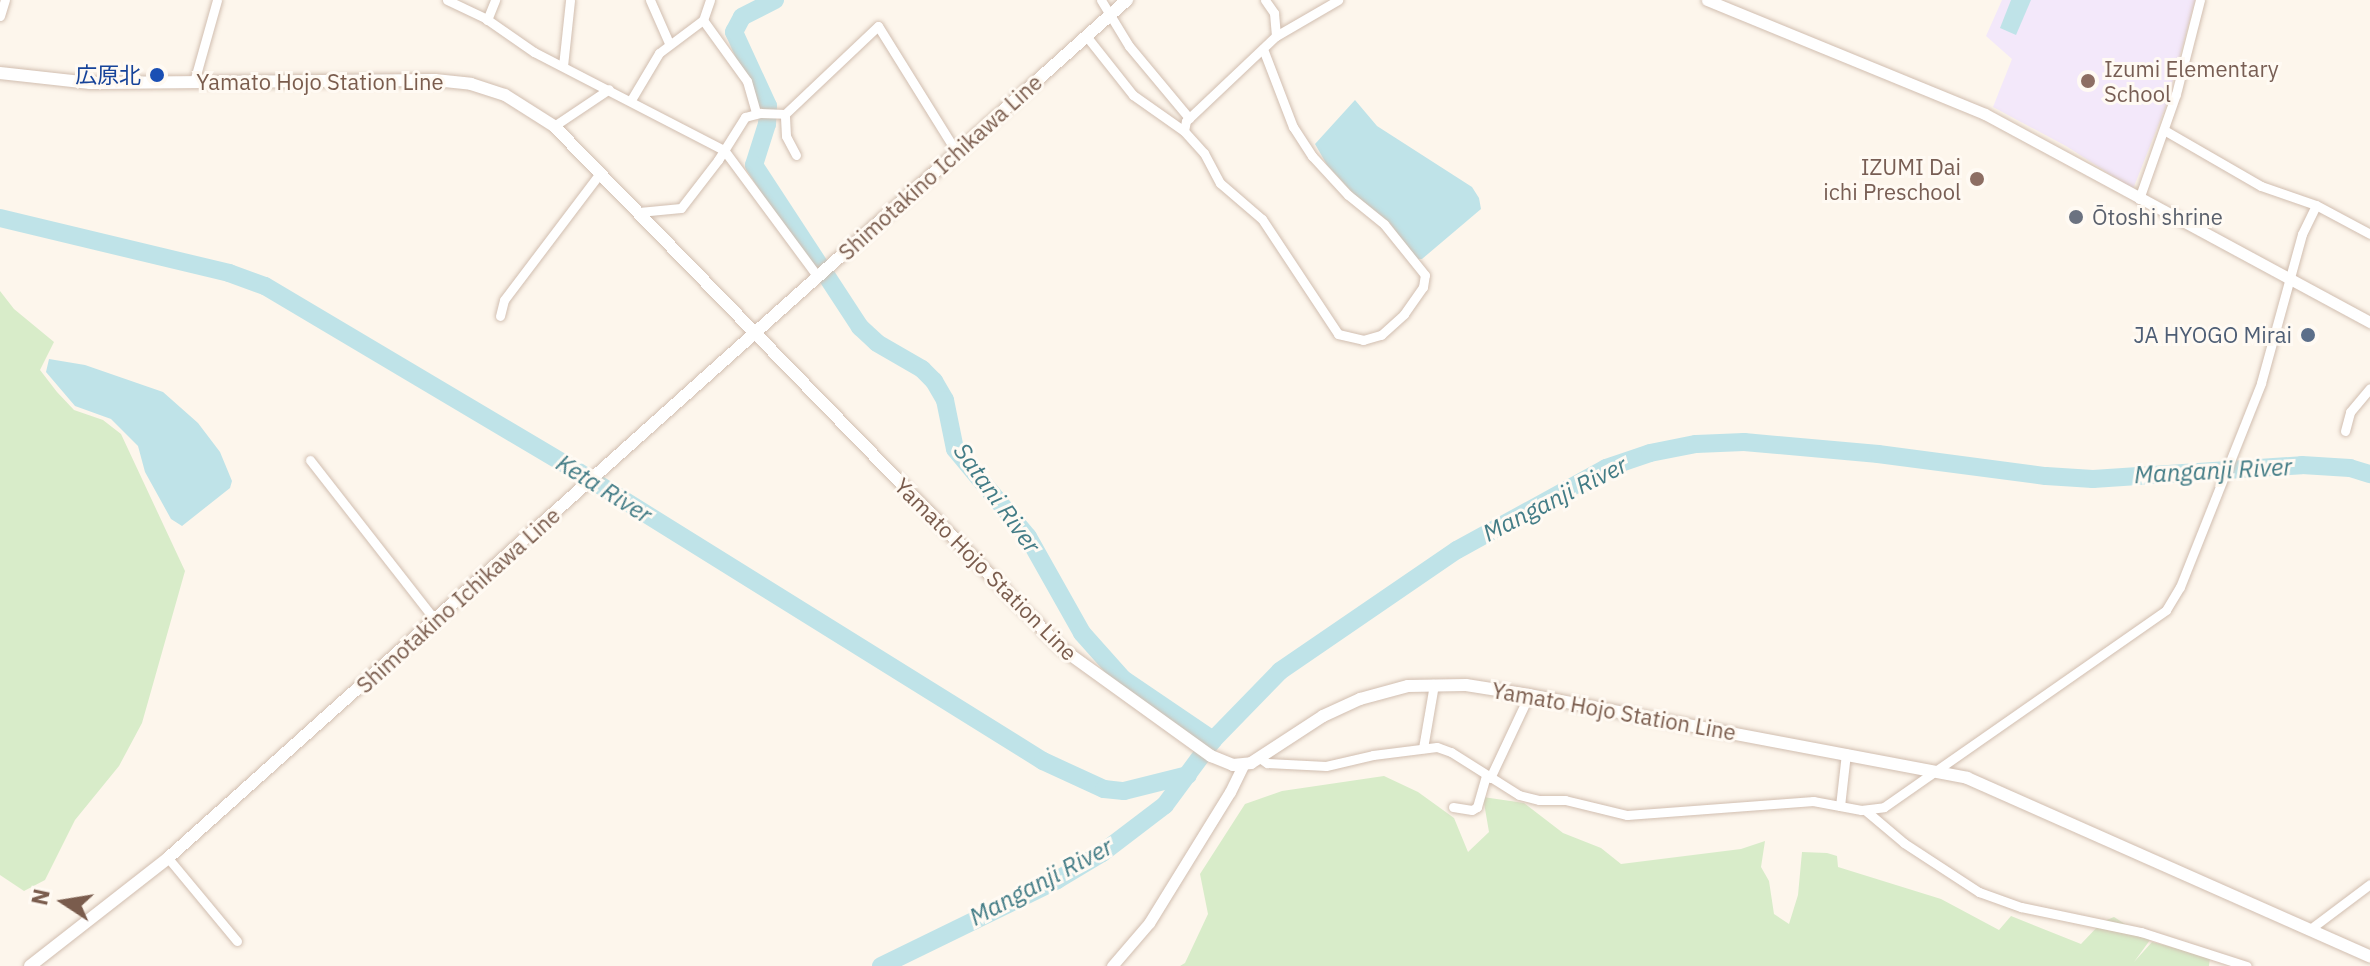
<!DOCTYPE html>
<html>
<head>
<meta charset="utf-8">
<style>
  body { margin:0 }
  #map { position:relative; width:2370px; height:966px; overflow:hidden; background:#fdf6ec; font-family:"IBM Plex Sans","Noto Sans JP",sans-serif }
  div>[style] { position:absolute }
  .education>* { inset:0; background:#f3e8fa }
  .green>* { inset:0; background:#d8ecc9 }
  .water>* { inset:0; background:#bfe3e8 }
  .river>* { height:18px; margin:-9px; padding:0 9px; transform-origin:9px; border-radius:9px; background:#bfe3e8 }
  .roads { filter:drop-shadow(0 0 2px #d1beb0) drop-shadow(0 0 2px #d1beb0) }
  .minor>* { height:9px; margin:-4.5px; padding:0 4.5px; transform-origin:4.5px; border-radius:4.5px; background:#fff }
  .tertiary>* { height:11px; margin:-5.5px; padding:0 5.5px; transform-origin:5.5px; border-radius:5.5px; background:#fff }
  .secondary>* { height:12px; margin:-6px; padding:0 6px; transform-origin:6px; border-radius:6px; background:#fff }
  .dots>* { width:22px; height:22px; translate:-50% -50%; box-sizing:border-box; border:4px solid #fffaf3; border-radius:50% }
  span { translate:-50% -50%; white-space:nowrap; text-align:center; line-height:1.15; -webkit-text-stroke:6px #fffaf3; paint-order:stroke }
  .education-label { font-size:22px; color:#785e54 }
  .left { translate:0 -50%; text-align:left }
  .right { translate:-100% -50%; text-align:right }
  .transit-label { font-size:22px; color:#164399 }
  .street-label { font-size:22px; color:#7a5c4d }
  .worship-label { font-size:22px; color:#5b616d }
  .service-label { font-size:22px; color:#4e5e75 }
  .water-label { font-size:24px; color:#437c86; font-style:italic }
  .north { position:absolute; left:24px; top:862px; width:80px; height:80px; -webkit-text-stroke:6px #fffaf3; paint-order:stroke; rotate:282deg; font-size:22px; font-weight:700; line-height:32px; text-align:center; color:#7a5c4d }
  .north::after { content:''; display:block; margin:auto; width:28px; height:36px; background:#7a5c4d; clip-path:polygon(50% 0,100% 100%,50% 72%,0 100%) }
</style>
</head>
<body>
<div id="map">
  <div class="education">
    <i style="clip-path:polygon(2002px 0,2195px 0,2167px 103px,2133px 189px,2066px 146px,1993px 107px,2012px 59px,1986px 36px)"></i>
  </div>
  <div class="green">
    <i style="clip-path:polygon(0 291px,14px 309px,54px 342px,40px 370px,57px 392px,74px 410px,103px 420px,121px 434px,185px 571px,142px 723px,119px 766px,75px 820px,45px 880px,24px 891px,0 875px)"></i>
    <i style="clip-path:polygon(1384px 776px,1418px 792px,1454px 818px,1468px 852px,1489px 832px,1483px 797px,1524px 803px,1563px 833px,1601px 848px,1621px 864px,1741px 849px,1765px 841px,1761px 867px,1769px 881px,1774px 914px,1789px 924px,1798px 895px,1802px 852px,1827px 853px,1837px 856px,1838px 867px,1941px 899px,1999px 930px,2011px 916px,2081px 944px,2102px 922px,2114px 917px,2150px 940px,2134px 962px,2152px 942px,2210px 957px,2209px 966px,1180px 966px,1185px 963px,1208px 914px,1200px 874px,1245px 804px,1282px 791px)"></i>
  </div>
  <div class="water">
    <i style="clip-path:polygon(2011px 0,2031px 0,2016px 35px,2000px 28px)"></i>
    <i style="clip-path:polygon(1355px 100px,1377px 126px,1472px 187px,1479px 198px,1481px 209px,1422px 259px,1416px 259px,1389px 222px,1354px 194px,1327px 165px,1315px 144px)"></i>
    <i style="clip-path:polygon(49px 359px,85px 365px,163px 392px,198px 423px,220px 452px,232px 481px,230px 488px,182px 526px,171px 519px,145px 472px,138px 446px,111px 419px,75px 406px,46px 372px)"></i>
  </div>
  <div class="river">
    <i style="left:775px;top:0;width:37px;rotate:153deg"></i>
    <i style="left:742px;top:17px;width:17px;rotate:118deg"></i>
    <i style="left:734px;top:32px;width:81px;rotate:65.3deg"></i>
    <i style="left:768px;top:106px;width:18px;rotate:93deg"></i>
    <i style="left:767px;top:124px;width:43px;rotate:107.6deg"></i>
    <i style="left:754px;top:165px;width:194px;rotate:56.8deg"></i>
    <i style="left:860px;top:327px;width:23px;rotate:43deg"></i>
    <i style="left:877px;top:343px;width:52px;rotate:30deg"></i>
    <i style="left:922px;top:369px;width:17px;rotate:45deg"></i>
    <i style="left:934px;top:381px;width:22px;rotate:60deg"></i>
    <i style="left:945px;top:400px;width:50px;rotate:78.5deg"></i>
    <i style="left:955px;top:449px;width:114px;rotate:50.3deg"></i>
    <i style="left:1028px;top:537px;width:110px;rotate:60.6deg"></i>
    <i style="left:1082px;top:633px;width:62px;rotate:48.3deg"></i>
    <i style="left:1123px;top:679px;width:109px;rotate:34.1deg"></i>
    <i style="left:0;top:218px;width:236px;rotate:13.5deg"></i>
    <i style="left:229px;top:273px;width:38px;rotate:20deg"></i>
    <i style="left:265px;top:286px;width:363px;rotate:30.7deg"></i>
    <i style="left:577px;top:471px;width:549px;rotate:31.89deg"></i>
    <i style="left:1043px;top:761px;width:67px;rotate:24.7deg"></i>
    <i style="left:1104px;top:789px;width:20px;rotate:6deg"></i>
    <i style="left:1124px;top:791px;width:66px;rotate:-14deg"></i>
    <i style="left:881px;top:966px;width:196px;rotate:-26deg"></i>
    <i style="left:1057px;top:880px;width:52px;rotate:-31deg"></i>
    <i style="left:1102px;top:853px;width:79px;rotate:-37.3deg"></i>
    <i style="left:1165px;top:805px;width:81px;rotate:-53.6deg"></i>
    <i style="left:1213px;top:740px;width:96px;rotate:-45.8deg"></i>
    <i style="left:1280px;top:671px;width:214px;rotate:-34.4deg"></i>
    <i style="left:1457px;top:550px;width:170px;rotate:-28.8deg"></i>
    <i style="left:1606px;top:468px;width:46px;rotate:-18.8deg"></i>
    <i style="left:1650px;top:453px;width:47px;rotate:-11.1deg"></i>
    <i style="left:1696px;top:444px;width:48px;rotate:-2.4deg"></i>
    <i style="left:1744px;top:442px;width:135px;rotate:5.1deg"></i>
    <i style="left:1878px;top:454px;width:169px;rotate:7.5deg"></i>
    <i style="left:2046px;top:476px;width:47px;rotate:3.7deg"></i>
    <i style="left:2093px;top:479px;width:209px;rotate:-3.8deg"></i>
    <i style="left:2302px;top:465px;width:48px;rotate:3.6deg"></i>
    <i style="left:2350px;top:468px;width:21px;rotate:17deg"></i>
  </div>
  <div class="roads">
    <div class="minor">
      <i style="left:447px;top:0;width:42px;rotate:25.3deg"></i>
      <i style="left:485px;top:18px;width:60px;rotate:34.8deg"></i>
      <i style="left:534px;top:52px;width:214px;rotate:27.3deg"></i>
      <i style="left:724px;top:150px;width:158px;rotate:53.5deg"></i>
      <i style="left:650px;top:0;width:47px;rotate:66.2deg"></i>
      <i style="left:710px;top:0;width:21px;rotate:109deg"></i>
      <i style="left:703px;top:20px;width:75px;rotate:54.2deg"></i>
      <i style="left:747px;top:81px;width:33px;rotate:74deg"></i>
      <i style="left:1101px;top:0;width:54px;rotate:58.7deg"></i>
      <i style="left:1129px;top:46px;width:94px;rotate:50.2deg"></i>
      <i style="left:1265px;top:0;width:16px;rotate:55deg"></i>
      <i style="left:1274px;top:13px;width:23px;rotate:85deg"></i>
      <i style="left:0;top:16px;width:17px;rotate:-73deg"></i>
      <i style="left:487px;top:20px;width:22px;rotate:-68deg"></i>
      <i style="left:1087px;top:37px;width:74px;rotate:51.6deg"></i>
      <i style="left:1133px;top:95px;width:62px;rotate:35.2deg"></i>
      <i style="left:1184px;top:131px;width:30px;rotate:48deg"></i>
      <i style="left:1204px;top:153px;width:34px;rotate:62deg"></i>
      <i style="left:1220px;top:183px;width:55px;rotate:40.6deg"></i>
      <i style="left:1262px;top:219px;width:138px;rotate:56.5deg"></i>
      <i style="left:1338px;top:334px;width:26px;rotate:13deg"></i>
      <i style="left:1363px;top:340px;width:19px;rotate:-16deg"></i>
      <i style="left:1381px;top:335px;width:31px;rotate:-42deg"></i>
      <i style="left:1404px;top:314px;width:33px;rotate:-55deg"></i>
      <i style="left:1423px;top:287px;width:12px;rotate:-81deg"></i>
      <i style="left:1425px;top:275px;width:65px;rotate:-128.8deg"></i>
      <i style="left:1384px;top:224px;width:46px;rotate:-141.1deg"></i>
      <i style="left:1348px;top:195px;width:53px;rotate:-132.7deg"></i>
      <i style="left:1312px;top:156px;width:35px;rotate:-123deg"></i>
      <i style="left:1293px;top:127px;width:84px;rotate:-111deg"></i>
      <i style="left:563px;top:66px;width:66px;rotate:-83.9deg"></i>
      <i style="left:194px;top:82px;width:85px;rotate:-74.3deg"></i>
      <i style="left:631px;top:100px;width:55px;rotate:-59.2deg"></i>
      <i style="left:659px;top:53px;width:55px;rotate:-36.9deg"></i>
      <i style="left:554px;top:126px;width:66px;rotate:-33.9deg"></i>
      <i style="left:2164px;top:130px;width:112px;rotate:30deg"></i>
      <i style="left:2261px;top:186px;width:58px;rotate:19.1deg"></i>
      <i style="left:1184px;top:131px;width:10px;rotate:-79deg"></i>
      <i style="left:1186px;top:121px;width:124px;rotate:-43.4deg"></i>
      <i style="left:1276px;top:36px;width:72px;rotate:-30.1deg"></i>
      <i style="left:796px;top:155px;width:21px;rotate:-118deg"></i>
      <i style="left:786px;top:136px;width:22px;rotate:-93deg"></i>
      <i style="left:785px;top:114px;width:128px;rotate:-43.4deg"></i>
      <i style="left:878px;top:26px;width:150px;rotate:58.1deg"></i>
      <i style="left:2139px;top:199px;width:111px;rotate:-70.6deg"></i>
      <i style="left:2176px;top:94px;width:97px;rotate:-75.7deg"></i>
      <i style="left:639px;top:212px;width:42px;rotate:-5.4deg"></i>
      <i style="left:681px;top:208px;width:61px;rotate:-52.4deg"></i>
      <i style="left:718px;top:160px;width:51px;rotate:-57.9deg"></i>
      <i style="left:745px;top:117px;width:16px;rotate:-15deg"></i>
      <i style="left:760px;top:113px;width:25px;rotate:2deg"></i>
      <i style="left:500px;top:316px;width:16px;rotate:-76deg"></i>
      <i style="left:504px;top:300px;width:159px;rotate:-52.9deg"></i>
      <i style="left:2345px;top:431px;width:20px;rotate:-75deg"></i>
      <i style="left:2350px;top:412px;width:31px;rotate:-50deg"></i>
      <i style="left:310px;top:460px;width:203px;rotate:52deg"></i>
      <i style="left:1423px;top:748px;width:65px;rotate:-80.2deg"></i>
      <i style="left:1260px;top:758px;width:9px;rotate:36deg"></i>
      <i style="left:1267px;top:763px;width:59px;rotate:2.9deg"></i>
      <i style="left:1326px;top:766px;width:48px;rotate:-13.2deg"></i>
      <i style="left:1373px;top:755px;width:64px;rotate:-7.1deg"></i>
      <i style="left:1437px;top:747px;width:15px;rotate:20deg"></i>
      <i style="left:1451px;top:752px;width:80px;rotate:32.3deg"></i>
      <i style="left:1519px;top:795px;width:21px;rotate:14deg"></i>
      <i style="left:1539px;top:800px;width:26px"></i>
      <i style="left:1565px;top:800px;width:64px;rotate:13.6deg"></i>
      <i style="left:1627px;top:815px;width:187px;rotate:-4.3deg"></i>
      <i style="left:1813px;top:801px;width:49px;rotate:10.6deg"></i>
      <i style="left:1861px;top:810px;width:23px;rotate:-7deg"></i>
      <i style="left:1884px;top:807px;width:344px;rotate:-34.9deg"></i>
      <i style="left:2166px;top:610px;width:27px;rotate:-59deg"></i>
      <i style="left:2180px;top:587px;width:219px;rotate:-68.3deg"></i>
      <i style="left:2261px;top:383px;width:155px;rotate:-74.6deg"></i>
      <i style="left:2302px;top:234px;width:32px;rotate:-64deg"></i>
      <i style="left:2316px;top:205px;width:61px;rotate:28.2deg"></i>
      <i style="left:1490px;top:778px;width:92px;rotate:-64.8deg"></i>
      <i style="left:1840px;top:806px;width:53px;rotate:-83.5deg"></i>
      <i style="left:1453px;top:807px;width:19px;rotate:9deg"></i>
      <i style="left:1472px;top:810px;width:6px;rotate:-31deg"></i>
      <i style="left:1477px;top:807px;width:32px;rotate:-74deg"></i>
      <i style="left:1865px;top:810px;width:51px;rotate:40.2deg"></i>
      <i style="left:1904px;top:843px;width:90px;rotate:33.2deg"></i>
      <i style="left:1979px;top:892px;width:45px;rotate:19.7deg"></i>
      <i style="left:2021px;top:907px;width:123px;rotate:11.8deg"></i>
      <i style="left:2141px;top:932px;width:111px;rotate:17.8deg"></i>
      <i style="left:168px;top:858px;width:108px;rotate:50.3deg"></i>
      <i style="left:2309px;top:930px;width:76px;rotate:-37deg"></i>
    </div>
    <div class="tertiary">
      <i style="left:1707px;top:0;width:300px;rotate:22.3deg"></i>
      <i style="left:1985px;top:114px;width:438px;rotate:28.4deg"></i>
      <i style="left:1112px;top:966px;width:57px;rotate:-49.3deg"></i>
      <i style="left:1149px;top:923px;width:154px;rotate:-58.3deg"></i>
      <i style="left:1230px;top:792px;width:30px;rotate:-64deg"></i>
    </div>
    <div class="secondary">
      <i style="left:0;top:73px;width:91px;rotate:6.3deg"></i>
      <i style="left:90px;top:83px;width:345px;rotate:-0.5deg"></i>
      <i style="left:435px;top:80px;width:36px;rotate:6deg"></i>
      <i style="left:471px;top:84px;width:36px;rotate:18deg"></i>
      <i style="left:505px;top:95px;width:58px;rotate:32.3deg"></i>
      <i style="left:554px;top:126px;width:728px;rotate:45.84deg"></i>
      <i style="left:1061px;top:648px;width:185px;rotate:35.8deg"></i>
      <i style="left:1211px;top:756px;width:24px;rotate:22deg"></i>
      <i style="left:1233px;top:765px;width:18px;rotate:-6deg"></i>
      <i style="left:1251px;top:763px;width:86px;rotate:-33.1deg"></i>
      <i style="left:1323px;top:716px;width:41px;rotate:-24.7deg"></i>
      <i style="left:1360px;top:699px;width:50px;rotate:-15.2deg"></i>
      <i style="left:1408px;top:686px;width:58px;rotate:-1deg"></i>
      <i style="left:1466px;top:685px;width:64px;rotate:9deg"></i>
      <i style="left:1529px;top:695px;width:446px;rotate:10.7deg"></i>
      <i style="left:1967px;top:778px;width:441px;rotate:23.9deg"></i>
      <i style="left:30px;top:966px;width:175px;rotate:-38deg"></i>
      <i style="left:168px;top:858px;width:1287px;rotate:-41.82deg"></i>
    </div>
  </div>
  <div class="dots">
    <i style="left:157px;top:75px;background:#1a4fb4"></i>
    <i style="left:2088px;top:81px;background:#8d6e63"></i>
    <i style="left:1977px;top:179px;background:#8d6e63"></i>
    <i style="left:2076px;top:217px;background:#6b7280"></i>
    <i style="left:2308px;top:335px;background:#5c6f8a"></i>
  </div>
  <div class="education-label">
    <span class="left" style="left:2104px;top:81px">Izumi Elementary<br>School</span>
    <span class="right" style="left:1961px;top:179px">IZUMI Dai<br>ichi Preschool</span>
  </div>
  <div class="transit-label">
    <span class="right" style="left:141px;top:75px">広原北</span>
  </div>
  <div class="street-label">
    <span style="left:320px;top:82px">Yamato Hojo Station Line</span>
    <span style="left:940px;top:167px;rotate:-42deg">Shimotakino Ichikawa Line</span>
    <span style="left:986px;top:569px;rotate:45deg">Yamato Hojo Station Line</span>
    <span style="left:458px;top:600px;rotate:-42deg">Shimotakino Ichikawa Line</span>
    <span style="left:1614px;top:711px;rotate:10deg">Yamato Hojo Station Line</span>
  </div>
  <div class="worship-label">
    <span class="left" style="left:2092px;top:217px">Ōtoshi shrine</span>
  </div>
  <div class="service-label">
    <span class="right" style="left:2292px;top:335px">JA HYOGO Mirai</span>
  </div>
  <div class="water-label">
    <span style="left:2213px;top:471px;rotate:-3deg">Manganji River</span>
    <span style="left:604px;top:489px;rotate:32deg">Keta River</span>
    <span style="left:997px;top:498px;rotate:54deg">Satani River</span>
    <span style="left:1555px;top:499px;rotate:-27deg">Manganji River</span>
    <span style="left:1041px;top:882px;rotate:-28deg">Manganji River</span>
  </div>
  <div class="north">N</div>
</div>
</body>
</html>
